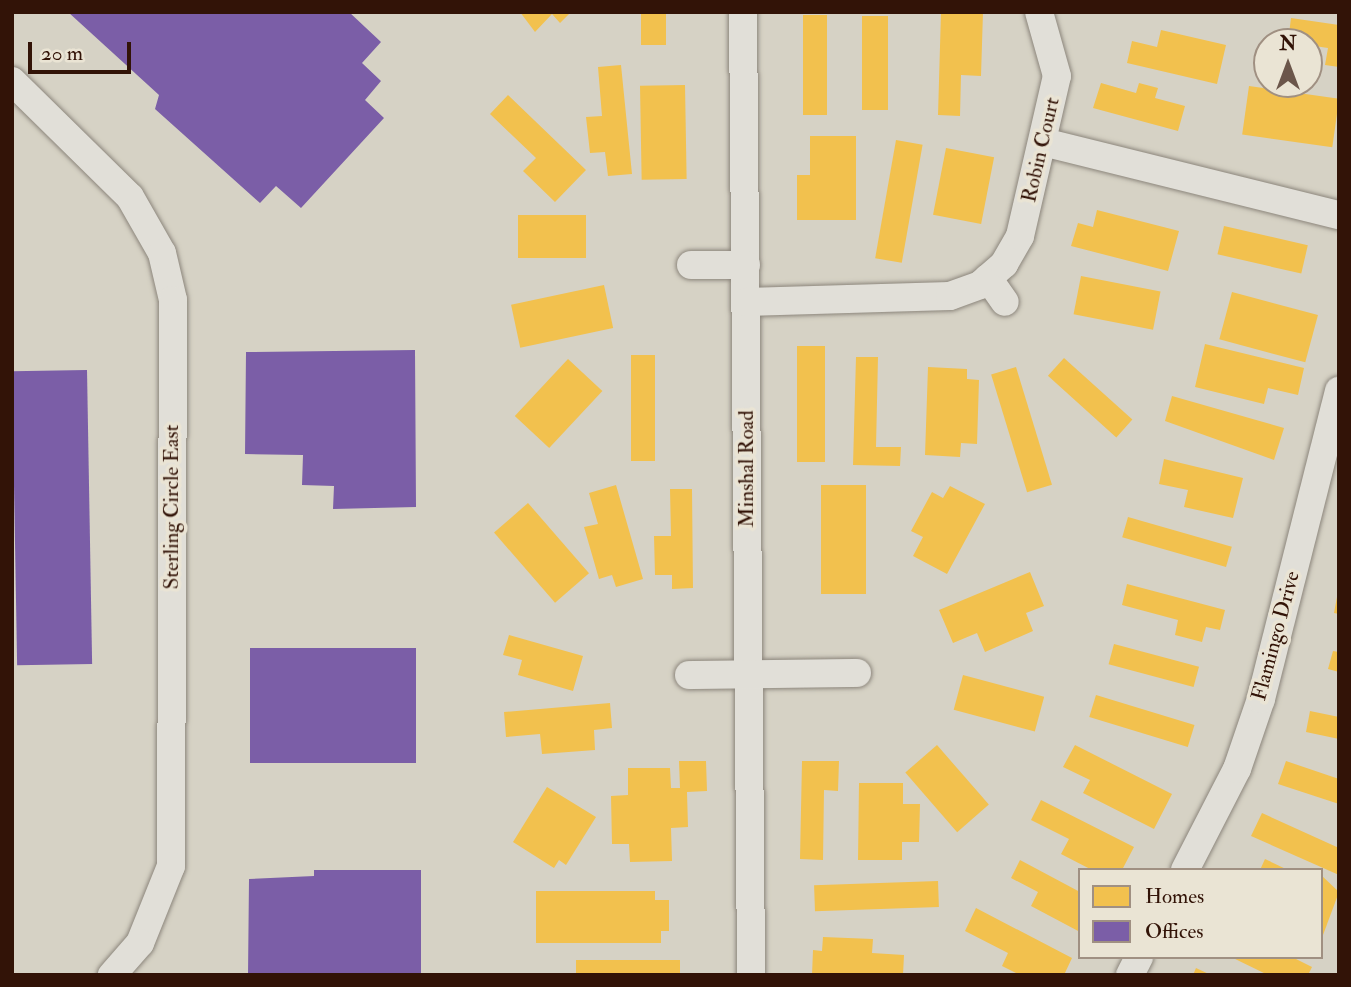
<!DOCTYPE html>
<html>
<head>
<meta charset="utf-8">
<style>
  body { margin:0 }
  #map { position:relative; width:1351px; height:987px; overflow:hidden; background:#d6d2c5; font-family:"IM FELL Double Pica",serif }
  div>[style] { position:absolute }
  .homes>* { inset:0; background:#f2c14e; transform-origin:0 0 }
  .offices>* { inset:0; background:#7b5ea7; transform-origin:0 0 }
  .roads { filter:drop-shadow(0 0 2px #8c867c) drop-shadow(0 0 2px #8c867c) }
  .minor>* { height:28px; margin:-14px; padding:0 14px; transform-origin:14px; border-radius:14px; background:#e1dfd8 }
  span { translate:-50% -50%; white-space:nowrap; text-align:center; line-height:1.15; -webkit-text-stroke:7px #eae4d4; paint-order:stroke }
  .street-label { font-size:21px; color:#321307 }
  .frame { position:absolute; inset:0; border:14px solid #321307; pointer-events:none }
  .legend { position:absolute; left:1078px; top:868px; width:245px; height:91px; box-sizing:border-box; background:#eae4d4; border:2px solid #a09082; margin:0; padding:9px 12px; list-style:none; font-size:21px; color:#321307 }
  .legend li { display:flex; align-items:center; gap:14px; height:35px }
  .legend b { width:35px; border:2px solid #a09082 }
  .north { position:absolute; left:1253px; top:28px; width:70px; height:70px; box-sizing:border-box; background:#eae4d4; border:2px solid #a09082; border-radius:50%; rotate:0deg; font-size:19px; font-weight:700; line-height:28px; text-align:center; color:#321307 }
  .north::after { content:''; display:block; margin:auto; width:24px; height:32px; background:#6b564a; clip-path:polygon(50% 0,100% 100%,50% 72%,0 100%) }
  .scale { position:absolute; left:28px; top:42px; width:103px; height:32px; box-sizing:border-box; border:4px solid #321307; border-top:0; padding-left:9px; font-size:21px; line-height:24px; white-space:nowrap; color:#321307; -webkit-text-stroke:5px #eae4d4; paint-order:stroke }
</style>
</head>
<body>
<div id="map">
  <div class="homes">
    <i style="clip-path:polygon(520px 12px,571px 12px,560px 23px,552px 14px,535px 32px)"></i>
    <i style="left:641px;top:12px;width:25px;height:33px"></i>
    <i style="clip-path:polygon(941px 12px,983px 12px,981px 76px,961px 75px,960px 116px,938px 115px)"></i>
    <i style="left:803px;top:15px;width:24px;height:100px"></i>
    <i style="left:862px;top:16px;width:26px;height:94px"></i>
    <i style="clip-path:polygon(1291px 18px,1339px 25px,1339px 67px,1325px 65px,1328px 48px,1288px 42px)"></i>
    <i style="clip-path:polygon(1161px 30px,1226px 45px,1217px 84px,1127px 63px,1132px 41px,1157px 47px)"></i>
    <i style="clip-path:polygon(621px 65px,632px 174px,608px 176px,605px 152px,590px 153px,586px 117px,602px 116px,598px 67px)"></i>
    <i style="clip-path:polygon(1101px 83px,1136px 93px,1139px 83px,1158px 88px,1155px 98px,1185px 106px,1178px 131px,1093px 108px)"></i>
    <i style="left:685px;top:85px;width:94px;height:45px;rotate:89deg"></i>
    <i style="left:1249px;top:86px;width:91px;height:49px;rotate:8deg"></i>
    <i style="clip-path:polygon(508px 95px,586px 170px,555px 202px,523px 171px,536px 158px,490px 114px)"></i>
    <i style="clip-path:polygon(810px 136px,856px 136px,856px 220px,797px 220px,797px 175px,810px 175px)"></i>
    <i style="left:896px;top:140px;width:27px;height:120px;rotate:10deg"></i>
    <i style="left:946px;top:148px;width:49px;height:68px;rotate:11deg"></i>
    <i style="clip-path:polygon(1097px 210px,1179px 231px,1168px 271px,1071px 246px,1078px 223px,1093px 227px)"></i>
    <i style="left:518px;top:215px;width:68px;height:43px"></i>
    <i style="left:1224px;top:226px;width:86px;height:29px;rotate:13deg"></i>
    <i style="left:1081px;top:276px;width:81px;height:39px;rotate:11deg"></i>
    <i style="left:604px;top:285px;width:44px;height:95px;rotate:78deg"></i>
    <i style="left:1232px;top:292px;width:89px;height:49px;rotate:15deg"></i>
    <i style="clip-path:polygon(1205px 344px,1304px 368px,1298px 395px,1268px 388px,1264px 404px,1195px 387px)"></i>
    <i style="left:797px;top:346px;width:28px;height:116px"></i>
    <i style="left:631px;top:355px;width:24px;height:106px"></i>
    <i style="clip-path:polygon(856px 357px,878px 357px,876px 447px,901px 447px,900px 466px,853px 465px)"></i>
    <i style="left:1064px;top:358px;width:92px;height:24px;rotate:42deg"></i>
    <i style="left:568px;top:359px;width:47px;height:78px;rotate:43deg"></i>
    <i style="clip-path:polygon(928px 367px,967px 369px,967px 379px,979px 380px,977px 444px,961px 443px,960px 457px,925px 455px)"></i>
    <i style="left:1016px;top:367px;width:123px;height:26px;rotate:73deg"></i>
    <i style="clip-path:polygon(1172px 396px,1284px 428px,1274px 460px,1165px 421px)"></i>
    <i style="clip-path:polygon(1164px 459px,1243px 478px,1233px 518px,1184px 507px,1188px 490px,1159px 484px)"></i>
    <i style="clip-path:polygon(616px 485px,643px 579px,616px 587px,612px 575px,599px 579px,584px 527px,598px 524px,589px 493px)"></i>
    <i style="left:821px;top:485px;width:45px;height:109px"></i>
    <i style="clip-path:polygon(950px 486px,985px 504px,947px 574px,913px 556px,923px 537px,911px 531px,932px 492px,943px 498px)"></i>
    <i style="clip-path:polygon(670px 489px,692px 489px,693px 588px,672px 589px,672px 575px,655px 575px,654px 536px,671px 536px)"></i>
    <i style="left:528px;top:503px;width:93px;height:45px;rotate:49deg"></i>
    <i style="left:1128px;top:517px;width:108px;height:21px;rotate:16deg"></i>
    <i style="clip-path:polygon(1030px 572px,1044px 606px,1026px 613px,1033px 631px,985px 652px,977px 633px,953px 643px,939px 610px)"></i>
    <i style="clip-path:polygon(1127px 584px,1225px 610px,1220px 630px,1206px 627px,1202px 642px,1175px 635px,1178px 620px,1122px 605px)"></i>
    <i style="clip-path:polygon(1337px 597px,1339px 597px,1339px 614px,1334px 613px)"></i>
    <i style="clip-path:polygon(509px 635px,583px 656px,573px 691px,518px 675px,522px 660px,503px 655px)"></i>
    <i style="left:1114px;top:644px;width:88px;height:21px;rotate:15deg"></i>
    <i style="clip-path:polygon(1333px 651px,1339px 652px,1339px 672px,1328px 669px)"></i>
    <i style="left:963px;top:675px;width:84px;height:36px;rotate:15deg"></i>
    <i style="left:1096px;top:695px;width:103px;height:23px;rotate:17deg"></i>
    <i style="clip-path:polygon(610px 703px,612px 728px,594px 730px,595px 750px,542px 754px,540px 734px,506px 737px,504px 712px)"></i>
    <i style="clip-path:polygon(1310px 711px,1339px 717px,1339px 739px,1306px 732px)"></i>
    <i style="left:937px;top:745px;width:79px;height:42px;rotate:49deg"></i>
    <i style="clip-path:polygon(1075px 745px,1172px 794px,1154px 829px,1083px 793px,1090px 780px,1063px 767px)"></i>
    <i style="clip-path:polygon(679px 761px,706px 761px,707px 791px,687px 792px,688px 827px,671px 828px,672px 861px,630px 862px,629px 844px,612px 844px,611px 796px,628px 795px,628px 768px,670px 768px,671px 788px,680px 788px)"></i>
    <i style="clip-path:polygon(802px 761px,839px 761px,838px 791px,824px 790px,823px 860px,800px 859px)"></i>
    <i style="clip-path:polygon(1286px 761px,1339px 779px,1339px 804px,1278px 784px)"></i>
    <i style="clip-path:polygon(859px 783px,903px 783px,903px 804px,920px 804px,919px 842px,902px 842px,902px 860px,858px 860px)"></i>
    <i style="clip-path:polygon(547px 787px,596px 817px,566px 865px,559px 860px,554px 868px,513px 842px)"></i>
    <i style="clip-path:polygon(1041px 800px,1134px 847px,1122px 870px,1092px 870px,1061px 854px,1069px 839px,1031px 820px)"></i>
    <i style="clip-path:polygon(1262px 813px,1339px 848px,1339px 875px,1251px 836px)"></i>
    <i style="clip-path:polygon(1265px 859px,1288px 870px,1260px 870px)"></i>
    <i style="clip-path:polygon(1020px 860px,1080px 892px,1080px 932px,1031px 906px,1038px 892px,1011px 878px)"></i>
    <i style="clip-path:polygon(1321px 875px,1339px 892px,1323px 935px,1321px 934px)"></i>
    <i style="left:938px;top:881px;width:26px;height:124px;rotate:88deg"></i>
    <i style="clip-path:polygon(536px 891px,655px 891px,655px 900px,669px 900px,669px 931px,661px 931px,661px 943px,536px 943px)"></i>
    <i style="clip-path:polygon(976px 908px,1072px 958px,1064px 975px,1020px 975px,1002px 966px,1008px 953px,965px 931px)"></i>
    <i style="clip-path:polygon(823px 937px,873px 939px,872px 953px,904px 955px,903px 975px,812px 975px,813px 950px,822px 951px)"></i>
    <i style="clip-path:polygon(1231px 957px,1292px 957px,1312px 967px,1308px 975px,1268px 975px)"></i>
    <i style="left:576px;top:960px;width:104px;height:15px"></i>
    <i style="clip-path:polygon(1196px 968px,1211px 975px,1193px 975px)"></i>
  </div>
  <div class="offices">
    <i style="clip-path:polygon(68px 12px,349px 12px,381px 42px,362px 63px,381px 81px,365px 100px,384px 118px,301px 208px,276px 186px,260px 203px,155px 109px,159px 95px)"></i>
    <i style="clip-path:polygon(415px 350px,416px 507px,333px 509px,334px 486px,302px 485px,303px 455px,245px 454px,246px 352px)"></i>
    <i style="left:87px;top:370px;width:294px;height:75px;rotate:89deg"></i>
    <i style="left:250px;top:648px;width:166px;height:115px"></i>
    <i style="clip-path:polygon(314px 870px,421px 870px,421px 975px,248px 975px,249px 879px,314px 876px)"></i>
  </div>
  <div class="roads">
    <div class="minor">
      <i style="left:743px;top:12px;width:963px;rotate:89.52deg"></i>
      <i style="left:12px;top:81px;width:165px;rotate:44.5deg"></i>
      <i style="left:130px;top:197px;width:64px;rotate:60.3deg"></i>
      <i style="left:162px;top:253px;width:48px;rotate:76.8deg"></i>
      <i style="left:173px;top:300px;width:566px;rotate:90.2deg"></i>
      <i style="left:171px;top:866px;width:83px;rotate:111.9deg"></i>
      <i style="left:140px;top:943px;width:43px;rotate:131.2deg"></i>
      <i style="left:1043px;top:142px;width:305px;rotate:13.9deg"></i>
      <i style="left:691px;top:265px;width:55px"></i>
      <i style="left:988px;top:278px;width:29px;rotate:55deg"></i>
      <i style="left:746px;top:302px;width:204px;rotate:-1.7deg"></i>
      <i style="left:950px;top:296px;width:32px;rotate:-20deg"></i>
      <i style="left:980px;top:285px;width:32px;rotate:-41deg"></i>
      <i style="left:1004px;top:264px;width:32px;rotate:-60deg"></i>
      <i style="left:1020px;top:236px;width:164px;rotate:-77deg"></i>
      <i style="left:1057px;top:76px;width:66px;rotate:-105.7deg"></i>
      <i style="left:689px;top:675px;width:168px;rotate:-0.7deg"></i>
      <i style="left:1185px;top:870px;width:114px;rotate:-62.8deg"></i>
      <i style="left:1237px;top:769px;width:74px;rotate:-71.1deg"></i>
      <i style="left:1261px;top:699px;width:318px;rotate:-75.8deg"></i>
      <i style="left:1130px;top:975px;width:20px;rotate:-63deg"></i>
    </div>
  </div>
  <div class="street-label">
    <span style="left:1041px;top:150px;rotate:-77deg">Robin Court</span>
    <span style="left:747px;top:469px;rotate:-90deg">Minshal Road</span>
    <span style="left:172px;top:507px;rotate:-90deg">Sterling Circle East</span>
    <span style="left:1276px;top:636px;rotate:-75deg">Flamingo Drive</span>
  </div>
  <div class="frame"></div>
  <ul class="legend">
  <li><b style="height:19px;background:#f2c14e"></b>Homes</li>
  <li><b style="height:19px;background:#7b5ea7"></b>Offices</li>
  </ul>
  <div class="north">N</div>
  <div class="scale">20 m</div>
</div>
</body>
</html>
